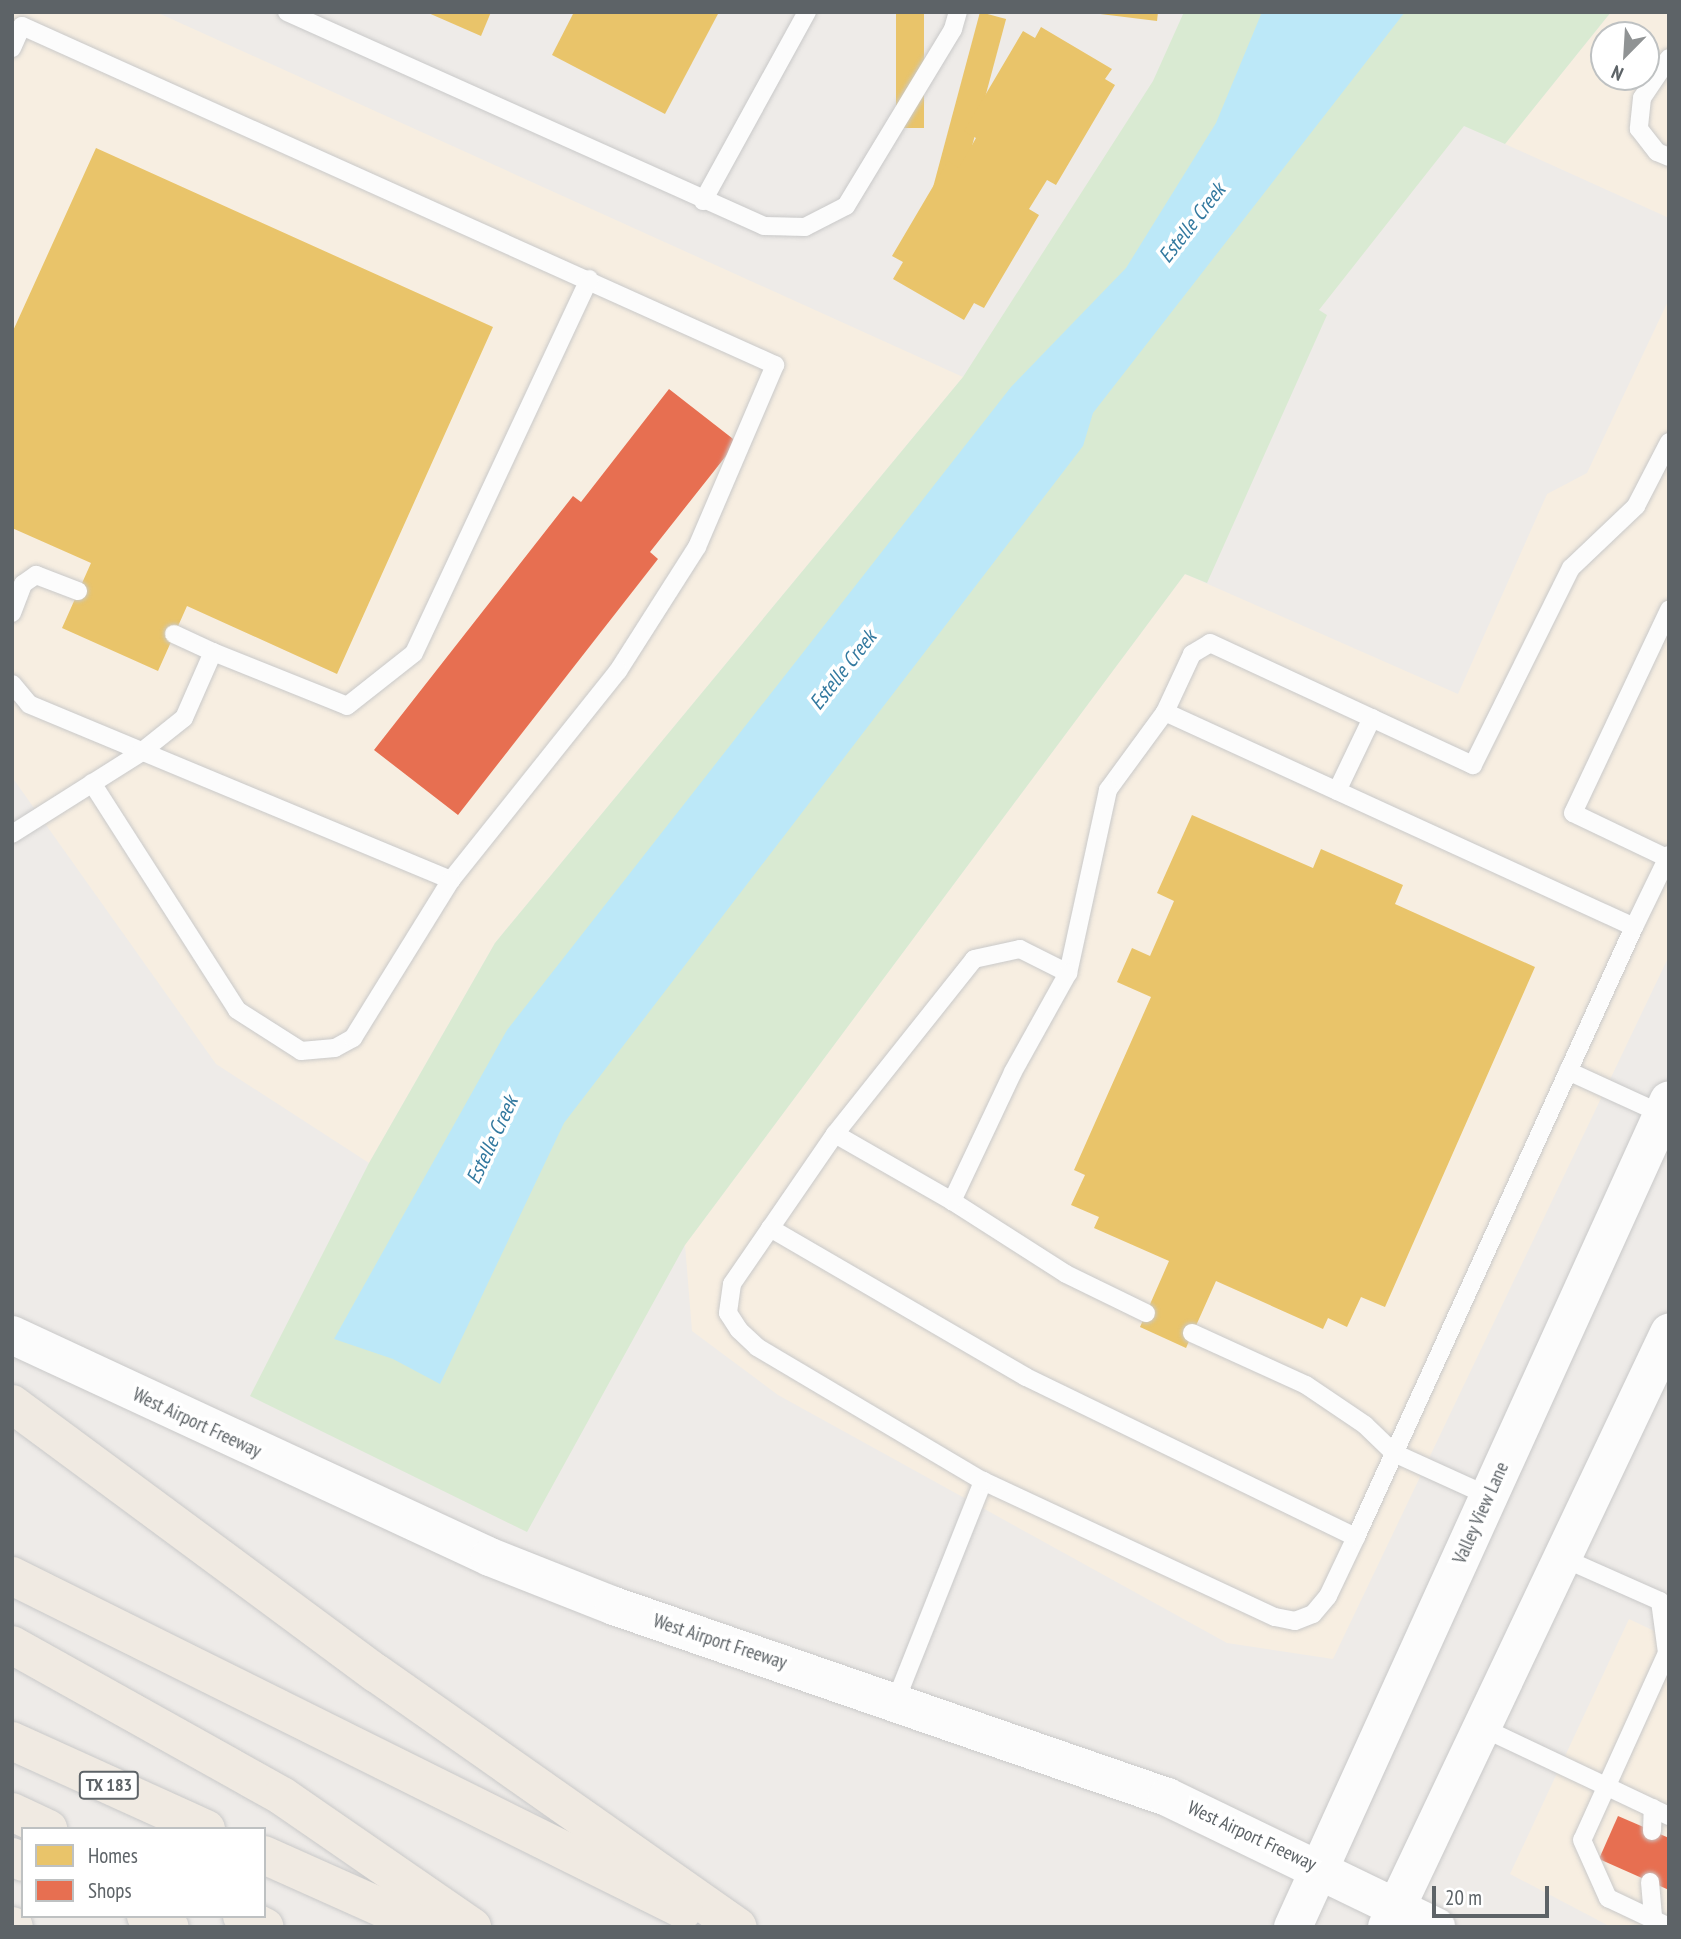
<!DOCTYPE html>
<html>
<head>
<meta charset="utf-8">
<style>
  body { margin:0 }
  #map { position:relative; width:1681px; height:1939px; overflow:hidden; background:#eeebe8; font-family:"PT Sans Narrow",sans-serif }
  div>[style] { position:absolute }
  .commercial>* { inset:0; background:#f7eee1 }
  .green>* { inset:0; background:#d9ead2 }
  .water>* { inset:0; background:#bce8f8 }
  .homes>* { inset:0; background:#e9c46a; transform-origin:0 0 }
  .shops>* { inset:0; background:#e76f51 }
  .roads { filter:drop-shadow(0 0 2px #c9c9c9) drop-shadow(0 0 2px #c9c9c9) }
  .service>* { height:18px; margin:-9px; padding:0 9px; transform-origin:9px; border-radius:9px; background:#fcfcfc }
  .secondary>* { height:38px; margin:-19px; padding:0 19px; transform-origin:19px; border-radius:19px; background:#fcfcfc }
  .motorway>* { height:38px; margin:-19px; padding:0 19px; transform-origin:19px; border-radius:19px; background:#f0eae2 }
  span { translate:-50% -50%; white-space:nowrap; text-align:center; line-height:1.15; -webkit-text-stroke:7px #fff; paint-order:stroke }
  .shield-label span { padding:2px 5px; background:#fff; border:2px solid; border-radius:5px; -webkit-text-stroke-width:0 }
  .shield-label { font-size:18px; color:#5d6367; font-weight:700 }
  .street-label { font-size:19px; color:#5d6367 }
  .water-label { font-size:21px; color:#33799f; font-style:italic }
  .frame { position:absolute; inset:0; border:14px solid #5d6367; pointer-events:none }
  .legend { position:absolute; left:21px; top:1827px; width:245px; height:91px; box-sizing:border-box; background:#fff; border:2px solid #bec1c2; margin:0; padding:9px 12px; list-style:none; font-size:21px; color:#5d6367 }
  .legend li { display:flex; align-items:center; gap:14px; height:35px }
  .legend b { width:35px; border:2px solid #bec1c2 }
  .north { position:absolute; left:1590px; top:21px; width:70px; height:70px; box-sizing:border-box; background:#fff; border:2px solid #bec1c2; border-radius:50%; rotate:204deg; font-size:19px; font-weight:700; line-height:28px; text-align:center; color:#5d6367 }
  .north::after { content:''; display:block; margin:auto; width:24px; height:32px; background:#909394; clip-path:polygon(50% 0,100% 100%,50% 72%,0 100%) }
  .scale { position:absolute; left:1432px; top:1886px; width:117px; height:32px; box-sizing:border-box; border:4px solid #5d6367; border-top:0; padding-left:9px; font-size:21px; line-height:24px; white-space:nowrap; color:#5d6367; -webkit-text-stroke:5px #fff; paint-order:stroke }
</style>
</head>
<body>
<div id="map">
  <div class="commercial">
    <i style="clip-path:polygon(12px 12px,156px 12px,963px 377px,495px 943px,369px 1163px,216px 1064px,12px 777px)"></i>
    <i style="clip-path:polygon(evenodd,1611px 12px,1669px 12px,1669px 218px,1505px 144px,1611px 12px,1604px 35px,1646px 35px,1646px 77px,1604px 77px,1604px 35px)"></i>
    <i style="clip-path:polygon(1669px 299px,1669px 956px,1333px 1659px,1227px 1643px,778px 1395px,692px 1331px,685px 1245px,1185px 574px,1458px 694px,1547px 494px,1587px 473px)"></i>
    <i style="clip-path:polygon(1629px 1619px,1669px 1638px,1669px 1927px,1611px 1927px,1510px 1874px)"></i>
  </div>
  <div class="green">
    <i style="clip-path:polygon(1184px 12px,1611px 12px,1505px 144px,1464px 126px,1319px 310px,1327px 315px,1207px 583px,1185px 574px,685px 1245px,527px 1532px,250px 1396px,369px 1163px,495px 943px,963px 377px,1153px 81px)"></i>
  </div>
  <div class="water">
    <i style="clip-path:polygon(1262px 12px,1405px 12px,1093px 413px,1083px 446px,564px 1123px,440px 1384px,393px 1359px,334px 1339px,507px 1030px,1011px 387px,1126px 268px,1216px 123px)"></i>
  </div>
  <div class="homes">
    <i style="clip-path:polygon(426px 12px,491px 12px,481px 36px)"></i>
    <i style="clip-path:polygon(574px 12px,719px 12px,665px 114px,552px 55px)"></i>
    <i style="left:896px;top:12px;width:28px;height:116px"></i>
    <i style="left:980px;top:12px;width:27px;height:279px;rotate:15deg"></i>
    <i style="clip-path:polygon(1084px 12px,1158px 12px,1157px 21px)"></i>
    <i style="clip-path:polygon(1041px 27px,1112px 69px,1105px 79px,1115px 85px,1056px 185px,1047px 180px,1029px 209px,1039px 215px,984px 308px,974px 303px,964px 320px,893px 279px,903px 262px,892px 256px,948px 161px,959px 168px,976px 138px,964px 131px,1023px 31px,1035px 38px)"></i>
    <i style="clip-path:polygon(96px 148px,493px 327px,337px 674px,187px 606px,158px 671px,62px 628px,91px 563px,12px 528px,12px 333px)"></i>
    <i style="clip-path:polygon(1192px 815px,1313px 868px,1321px 849px,1403px 885px,1395px 904px,1535px 967px,1385px 1307px,1361px 1297px,1347px 1327px,1328px 1318px,1323px 1329px,1216px 1281px,1186px 1348px,1140px 1327px,1169px 1261px,1094px 1228px,1099px 1217px,1071px 1205px,1085px 1175px,1074px 1170px,1151px 997px,1117px 982px,1132px 948px,1150px 956px,1174px 901px,1157px 893px)"></i>
  </div>
  <div class="shops">
    <i style="clip-path:polygon(669px 389px,737px 442px,650px 552px,658px 559px,458px 815px,374px 750px,573px 496px,581px 502px)"></i>
    <i style="clip-path:polygon(1618px 1816px,1669px 1838px,1669px 1890px,1599px 1859px)"></i>
  </div>
  <div class="roads">
    <div class="service">
      <i style="left:287px;top:12px;width:523px;rotate:24.16deg"></i>
      <i style="left:764px;top:226px;width:41px;rotate:1.4deg"></i>
      <i style="left:805px;top:227px;width:46px;rotate:-27.1deg"></i>
      <i style="left:846px;top:206px;width:207px;rotate:-58.8deg"></i>
      <i style="left:953px;top:29px;width:18px;rotate:-74deg"></i>
      <i style="left:12px;top:48px;width:24px;rotate:-66deg"></i>
      <i style="left:22px;top:26px;width:826px;rotate:24.24deg"></i>
      <i style="left:775px;top:365px;width:198px;rotate:113.2deg"></i>
      <i style="left:697px;top:547px;width:147px;rotate:122.5deg"></i>
      <i style="left:618px;top:671px;width:268px;rotate:128.6deg"></i>
      <i style="left:451px;top:880px;width:457px;rotate:-157.4deg"></i>
      <i style="left:29px;top:704px;width:26px;rotate:-130deg"></i>
      <i style="left:1669px;top:58px;width:48px;rotate:124deg"></i>
      <i style="left:1642px;top:98px;width:31px;rotate:96deg"></i>
      <i style="left:1639px;top:129px;width:29px;rotate:52deg"></i>
      <i style="left:1657px;top:152px;width:13px;rotate:23deg"></i>
      <i style="left:703px;top:201px;width:216px;rotate:-61.2deg"></i>
      <i style="left:12px;top:613px;width:31px;rotate:-69deg"></i>
      <i style="left:23px;top:584px;width:16px;rotate:-35deg"></i>
      <i style="left:36px;top:575px;width:45px;rotate:20.9deg"></i>
      <i style="left:174px;top:634px;width:43px;rotate:24.8deg"></i>
      <i style="left:1165px;top:712px;width:64px;rotate:-65deg"></i>
      <i style="left:1192px;top:654px;width:21px;rotate:-31deg"></i>
      <i style="left:1210px;top:643px;width:290px;rotate:24.9deg"></i>
      <i style="left:1473px;top:765px;width:220px;rotate:-63.6deg"></i>
      <i style="left:1571px;top:568px;width:90px;rotate:-43.6deg"></i>
      <i style="left:1636px;top:506px;width:72px;rotate:-62.7deg"></i>
      <i style="left:92px;top:783px;width:269px;rotate:57.4deg"></i>
      <i style="left:237px;top:1010px;width:76px;rotate:32.6deg"></i>
      <i style="left:301px;top:1051px;width:34px;rotate:-5deg"></i>
      <i style="left:335px;top:1048px;width:21px;rotate:-29deg"></i>
      <i style="left:353px;top:1038px;width:186px;rotate:-58.2deg"></i>
      <i style="left:1337px;top:791px;width:81px;rotate:-64.4deg"></i>
      <i style="left:12px;top:834px;width:151px;rotate:-32.3deg"></i>
      <i style="left:140px;top:753px;width:56px;rotate:-38.5deg"></i>
      <i style="left:184px;top:718px;width:72px;rotate:-66.3deg"></i>
      <i style="left:213px;top:652px;width:144px;rotate:21.9deg"></i>
      <i style="left:347px;top:706px;width:85px;rotate:-38.3deg"></i>
      <i style="left:414px;top:653px;width:413px;rotate:-64.9deg"></i>
      <i style="left:1667px;top:858px;width:104px;rotate:-154.4deg"></i>
      <i style="left:1573px;top:813px;width:225px;rotate:-64.7deg"></i>
      <i style="left:1634px;top:927px;width:80px;rotate:-64.1deg"></i>
      <i style="left:1568px;top:1071px;width:103px;rotate:24.6deg"></i>
      <i style="left:835px;top:1134px;width:223px;rotate:-51.5deg"></i>
      <i style="left:974px;top:959px;width:47px;rotate:-12.3deg"></i>
      <i style="left:1020px;top:949px;width:54px;rotate:26.6deg"></i>
      <i style="left:952px;top:1201px;width:135px;rotate:32.6deg"></i>
      <i style="left:1066px;top:1274px;width:89px;rotate:26deg"></i>
      <i style="left:770px;top:1228px;width:296px;rotate:30.2deg"></i>
      <i style="left:1026px;top:1377px;width:367px;rotate:25.9deg"></i>
      <i style="left:1192px;top:1333px;width:125px;rotate:24.5deg"></i>
      <i style="left:1306px;top:1385px;width:71px;rotate:34.1deg"></i>
      <i style="left:1365px;top:1425px;width:40px;rotate:44deg"></i>
      <i style="left:1394px;top:1453px;width:104px;rotate:24.4deg"></i>
      <i style="left:1563px;top:1558px;width:106px;rotate:23.9deg"></i>
      <i style="left:1660px;top:1601px;width:52px;rotate:82.3deg"></i>
      <i style="left:1667px;top:1653px;width:205px;rotate:114.4deg"></i>
      <i style="left:1582px;top:1840px;width:64px;rotate:65.9deg"></i>
      <i style="left:1608px;top:1898px;width:68px;rotate:25.4deg"></i>
      <i style="left:896px;top:1700px;width:236px;rotate:-68.3deg"></i>
      <i style="left:983px;top:1481px;width:322px;rotate:25deg"></i>
      <i style="left:1275px;top:1617px;width:20px;rotate:11deg"></i>
      <i style="left:1295px;top:1621px;width:19px;rotate:-21deg"></i>
      <i style="left:1313px;top:1614px;width:23px;rotate:-50deg"></i>
      <i style="left:1328px;top:1596px;width:65px;rotate:-64.6deg"></i>
      <i style="left:1356px;top:1537px;width:670px;rotate:-65.5deg"></i>
      <i style="left:1634px;top:927px;width:516px;rotate:-155.37deg"></i>
      <i style="left:1165px;top:712px;width:97px;rotate:126.2deg"></i>
      <i style="left:1108px;top:790px;width:187px;rotate:102.3deg"></i>
      <i style="left:1068px;top:973px;width:113px;rotate:119.1deg"></i>
      <i style="left:1013px;top:1072px;width:143px;rotate:115.3deg"></i>
      <i style="left:952px;top:1201px;width:135px;rotate:-150.2deg"></i>
      <i style="left:835px;top:1134px;width:182px;rotate:124.5deg"></i>
      <i style="left:732px;top:1284px;width:29px;rotate:98deg"></i>
      <i style="left:728px;top:1313px;width:20px;rotate:57deg"></i>
      <i style="left:739px;top:1330px;width:25px;rotate:43deg"></i>
      <i style="left:757px;top:1347px;width:263px;rotate:30.7deg"></i>
      <i style="left:1483px;top:1728px;width:206px;rotate:25.3deg"></i>
      <i style="left:1652px;top:1831px;width:23px;rotate:-88deg"></i>
      <i style="left:1650px;top:1882px;width:37px;rotate:85deg"></i>
    </div>
    <div class="secondary">
      <i style="left:12px;top:1335px;width:527px;rotate:24.91deg"></i>
      <i style="left:490px;top:1557px;width:133px;rotate:21.6deg"></i>
      <i style="left:614px;top:1606px;width:585px;rotate:19.05deg"></i>
      <i style="left:1167px;top:1797px;width:299px;rotate:25.8deg"></i>
      <i style="left:1293px;top:1927px;width:908px;rotate:-65.55deg"></i>
      <i style="left:1387px;top:1927px;width:658px;rotate:-64.6deg"></i>
    </div>
    <div class="motorway">
      <i style="left:12px;top:1404px;width:453px;rotate:36.5deg"></i>
      <i style="left:376px;top:1673px;width:442px;rotate:35.1deg"></i>
      <i style="left:12px;top:1576px;width:750px;rotate:26.43deg"></i>
      <i style="left:12px;top:1645px;width:309px;rotate:29.2deg"></i>
      <i style="left:282px;top:1796px;width:231px;rotate:34.6deg"></i>
      <i style="left:12px;top:1741px;width:213px;rotate:24.4deg"></i>
      <i style="left:12px;top:1812px;width:40px;rotate:25deg"></i>
      <i style="left:264px;top:1855px;width:176px;rotate:24.1deg"></i>
      <i style="left:12px;top:1857px;width:12px;rotate:24deg"></i>
      <i style="left:146px;top:1916px;width:26px;rotate:25deg"></i>
      <i style="left:242px;top:1916px;width:25px;rotate:26deg"></i>
      <i style="left:12px;top:1926px;width:2px;rotate:27deg"></i>
    </div>
  </div>
  <div class="shield-label">
    <span style="left:109px;top:1785px">TX 183</span>
  </div>
  <div class="street-label">
    <span style="left:197px;top:1423px;rotate:25deg">West Airport Freeway</span>
    <span style="left:1481px;top:1513px;rotate:-66deg">Valley View Lane</span>
    <span style="left:720px;top:1642px;rotate:18deg">West Airport Freeway</span>
    <span style="left:1252px;top:1836px;rotate:25deg">West Airport Freeway</span>
  </div>
  <div class="water-label">
    <span style="left:1192px;top:223px;rotate:-52deg">Estelle Creek</span>
    <span style="left:843px;top:670px;rotate:-52deg">Estelle Creek</span>
    <span style="left:492px;top:1140px;rotate:-65deg">Estelle Creek</span>
  </div>
  <div class="frame"></div>
  <ul class="legend">
  <li><b style="height:19px;background:#e9c46a"></b>Homes</li>
  <li><b style="height:19px;background:#e76f51"></b>Shops</li>
  </ul>
  <div class="north">N</div>
  <div class="scale">20 m</div>
</div>
</body>
</html>
